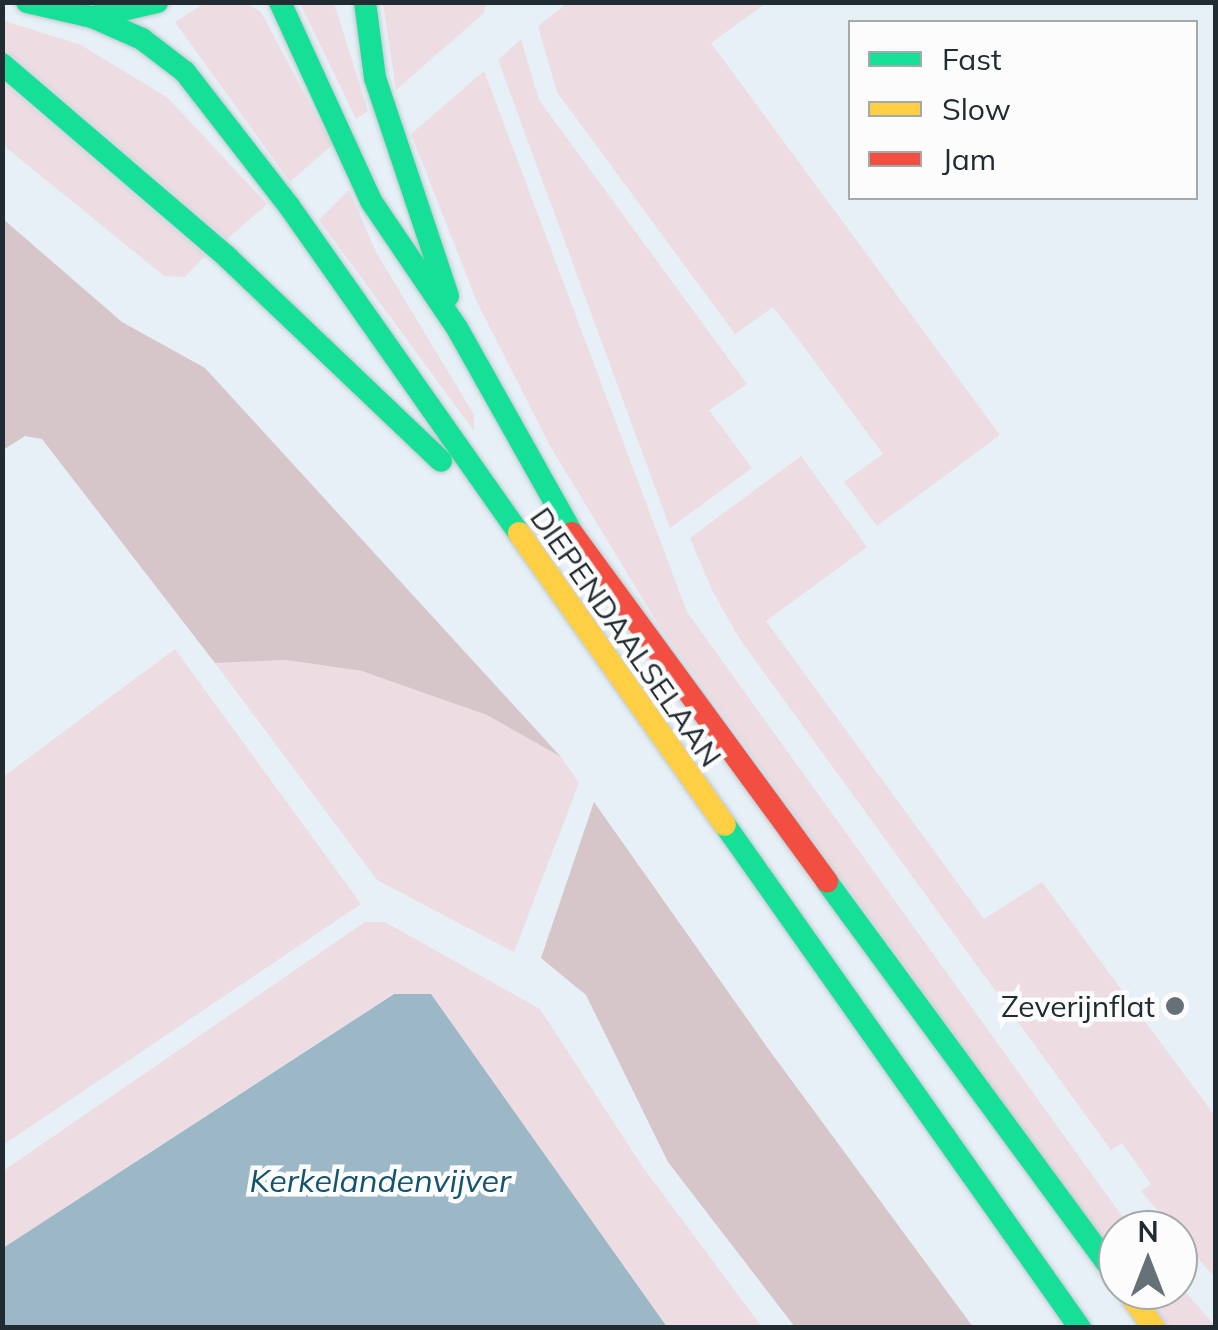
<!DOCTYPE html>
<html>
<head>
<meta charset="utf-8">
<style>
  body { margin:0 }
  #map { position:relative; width:1218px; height:1330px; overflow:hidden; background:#e6f0f6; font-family:Mulish,sans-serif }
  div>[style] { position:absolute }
  .green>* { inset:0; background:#eddde2 }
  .forest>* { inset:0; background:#d6c5c9 }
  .water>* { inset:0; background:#9cb7c6 }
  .roads { filter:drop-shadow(0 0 2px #bdc7cd) drop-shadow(0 0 2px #bdc7cd) }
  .fast>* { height:22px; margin:-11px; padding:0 11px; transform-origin:11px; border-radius:11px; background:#16e098 }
  .slow>* { height:22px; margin:-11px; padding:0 11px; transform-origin:11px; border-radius:11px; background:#ffcf43 }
  .jam>* { height:22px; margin:-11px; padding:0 11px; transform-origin:11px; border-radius:11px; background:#f24e42 }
  .dots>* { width:28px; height:28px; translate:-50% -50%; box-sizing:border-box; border:5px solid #fcfcfc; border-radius:50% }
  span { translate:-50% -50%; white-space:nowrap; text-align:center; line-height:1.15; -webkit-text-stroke:9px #fcfcfc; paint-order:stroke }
  .street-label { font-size:30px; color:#202c32 }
  .poi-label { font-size:30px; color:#202c32 }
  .right { translate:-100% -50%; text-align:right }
  .water-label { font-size:32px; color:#12536e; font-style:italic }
  .frame { position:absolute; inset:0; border:5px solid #202c32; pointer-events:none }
  .legend { position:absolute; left:848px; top:20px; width:350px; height:180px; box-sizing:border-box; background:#fcfcfc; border:2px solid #a4a9ab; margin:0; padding:12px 18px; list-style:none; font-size:30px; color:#202c32 }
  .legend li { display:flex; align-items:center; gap:20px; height:50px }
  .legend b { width:50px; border:2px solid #a4a9ab }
  .north { position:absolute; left:1098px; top:1210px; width:100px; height:100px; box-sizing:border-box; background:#fcfcfc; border:2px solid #a4a9ab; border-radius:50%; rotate:0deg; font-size:28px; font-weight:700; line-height:40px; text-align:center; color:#202c32 }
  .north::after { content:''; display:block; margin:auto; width:35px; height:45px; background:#657177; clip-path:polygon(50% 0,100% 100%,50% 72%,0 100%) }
</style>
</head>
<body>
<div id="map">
  <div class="green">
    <i style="clip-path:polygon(205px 3px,246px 3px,261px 12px,332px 145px,290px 182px,175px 22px)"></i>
    <i style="clip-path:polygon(300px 3px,334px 3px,368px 111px,356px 119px)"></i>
    <i style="clip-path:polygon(383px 3px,486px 3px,484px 13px,396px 90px)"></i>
    <i style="clip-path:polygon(567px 3px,766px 3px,711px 43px,1000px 435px,877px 526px,844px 482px,883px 454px,801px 343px,773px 307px,735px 334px,557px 92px,538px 26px)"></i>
    <i style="clip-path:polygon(2px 20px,81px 45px,168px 98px,267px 204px,227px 239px,3px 47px)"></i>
    <i style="clip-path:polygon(521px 39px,539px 100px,747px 384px,709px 410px,752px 468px,670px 528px,498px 60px)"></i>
    <i style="clip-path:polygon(484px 71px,687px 612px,1132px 1230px,1118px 1230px,1118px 1261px,661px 629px,550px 446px,477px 302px,411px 134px)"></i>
    <i style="clip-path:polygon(2px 82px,205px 256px,185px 277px,164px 276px,3px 145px)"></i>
    <i style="clip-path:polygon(349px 190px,376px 252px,474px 415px,474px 431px,319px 220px)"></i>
    <i style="clip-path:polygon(801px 456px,867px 547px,766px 621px,984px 919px,1042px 882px,1215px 1116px,1215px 1278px,1141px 1191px,1151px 1184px,1122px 1143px,1111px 1150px,739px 638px,712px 590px,690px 538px)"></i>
    <i style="clip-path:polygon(175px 649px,361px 904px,3px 1145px,3px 777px)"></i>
    <i style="clip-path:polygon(286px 660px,362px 671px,427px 691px,487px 715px,561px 757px,579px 783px,514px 952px,377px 880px,215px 663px)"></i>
    <i style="clip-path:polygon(365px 922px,385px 922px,540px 1009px,642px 1166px,762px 1327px,667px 1327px,431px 994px,393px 994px,3px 1248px,3px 1171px)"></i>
    <i style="clip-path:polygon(1178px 1283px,1215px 1326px,1215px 1327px,1169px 1327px,1139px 1290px,1178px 1290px)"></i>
  </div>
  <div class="forest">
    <i style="clip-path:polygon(3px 219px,122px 322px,205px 368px,561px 757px,487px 715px,362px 671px,286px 660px,215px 663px,42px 439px,25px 436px,3px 450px)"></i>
    <i style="clip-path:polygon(594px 802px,767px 1047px,973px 1327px,795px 1327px,668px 1162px,586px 995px,541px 958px)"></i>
  </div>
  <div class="water">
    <i style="clip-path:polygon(394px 994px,431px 994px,667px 1327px,3px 1327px,3px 1248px)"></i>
  </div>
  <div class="roads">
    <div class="fast">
      <i style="left:27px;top:2px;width:67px;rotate:13deg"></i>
      <i style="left:92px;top:17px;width:67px;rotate:-13deg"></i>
      <i style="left:280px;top:2px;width:219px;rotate:65.4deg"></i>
      <i style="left:371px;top:201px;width:153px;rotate:55.9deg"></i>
      <i style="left:457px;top:328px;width:235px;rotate:60.7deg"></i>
      <i style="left:365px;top:2px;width:77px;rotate:82.5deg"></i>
      <i style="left:375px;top:78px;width:230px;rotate:71.5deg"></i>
      <i style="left:92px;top:17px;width:55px;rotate:23.7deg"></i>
      <i style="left:142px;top:39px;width:54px;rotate:37.5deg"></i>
      <i style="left:185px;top:72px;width:170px;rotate:52.2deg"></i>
      <i style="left:289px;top:206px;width:400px;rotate:54.9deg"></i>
      <i style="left:2px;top:64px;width:298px;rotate:40.6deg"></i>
      <i style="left:228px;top:258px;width:294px;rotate:43.6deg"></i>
      <i style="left:725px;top:825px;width:616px;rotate:54.79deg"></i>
      <i style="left:827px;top:882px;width:491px;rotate:53.7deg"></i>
    </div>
    <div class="slow">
      <i style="left:519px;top:533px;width:357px;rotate:54.8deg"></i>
      <i style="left:1127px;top:1290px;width:47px;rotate:54.6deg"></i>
    </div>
    <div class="jam">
      <i style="left:572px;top:533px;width:432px;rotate:53.8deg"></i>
    </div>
  </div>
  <div class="dots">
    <i style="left:1175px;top:1006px;background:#657177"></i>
  </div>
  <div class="street-label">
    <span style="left:626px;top:637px;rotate:55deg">DIEPENDAALSELAAN</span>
  </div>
  <div class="poi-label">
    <span class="right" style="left:1155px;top:1006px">Zeverijnflat</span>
  </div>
  <div class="water-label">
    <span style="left:380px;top:1180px">Kerkelandenvijver</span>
  </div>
  <div class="frame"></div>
  <ul class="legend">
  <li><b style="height:12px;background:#16e098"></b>Fast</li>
  <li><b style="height:12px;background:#ffcf43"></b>Slow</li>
  <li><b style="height:12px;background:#f24e42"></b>Jam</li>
  </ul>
  <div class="north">N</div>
</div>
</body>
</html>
